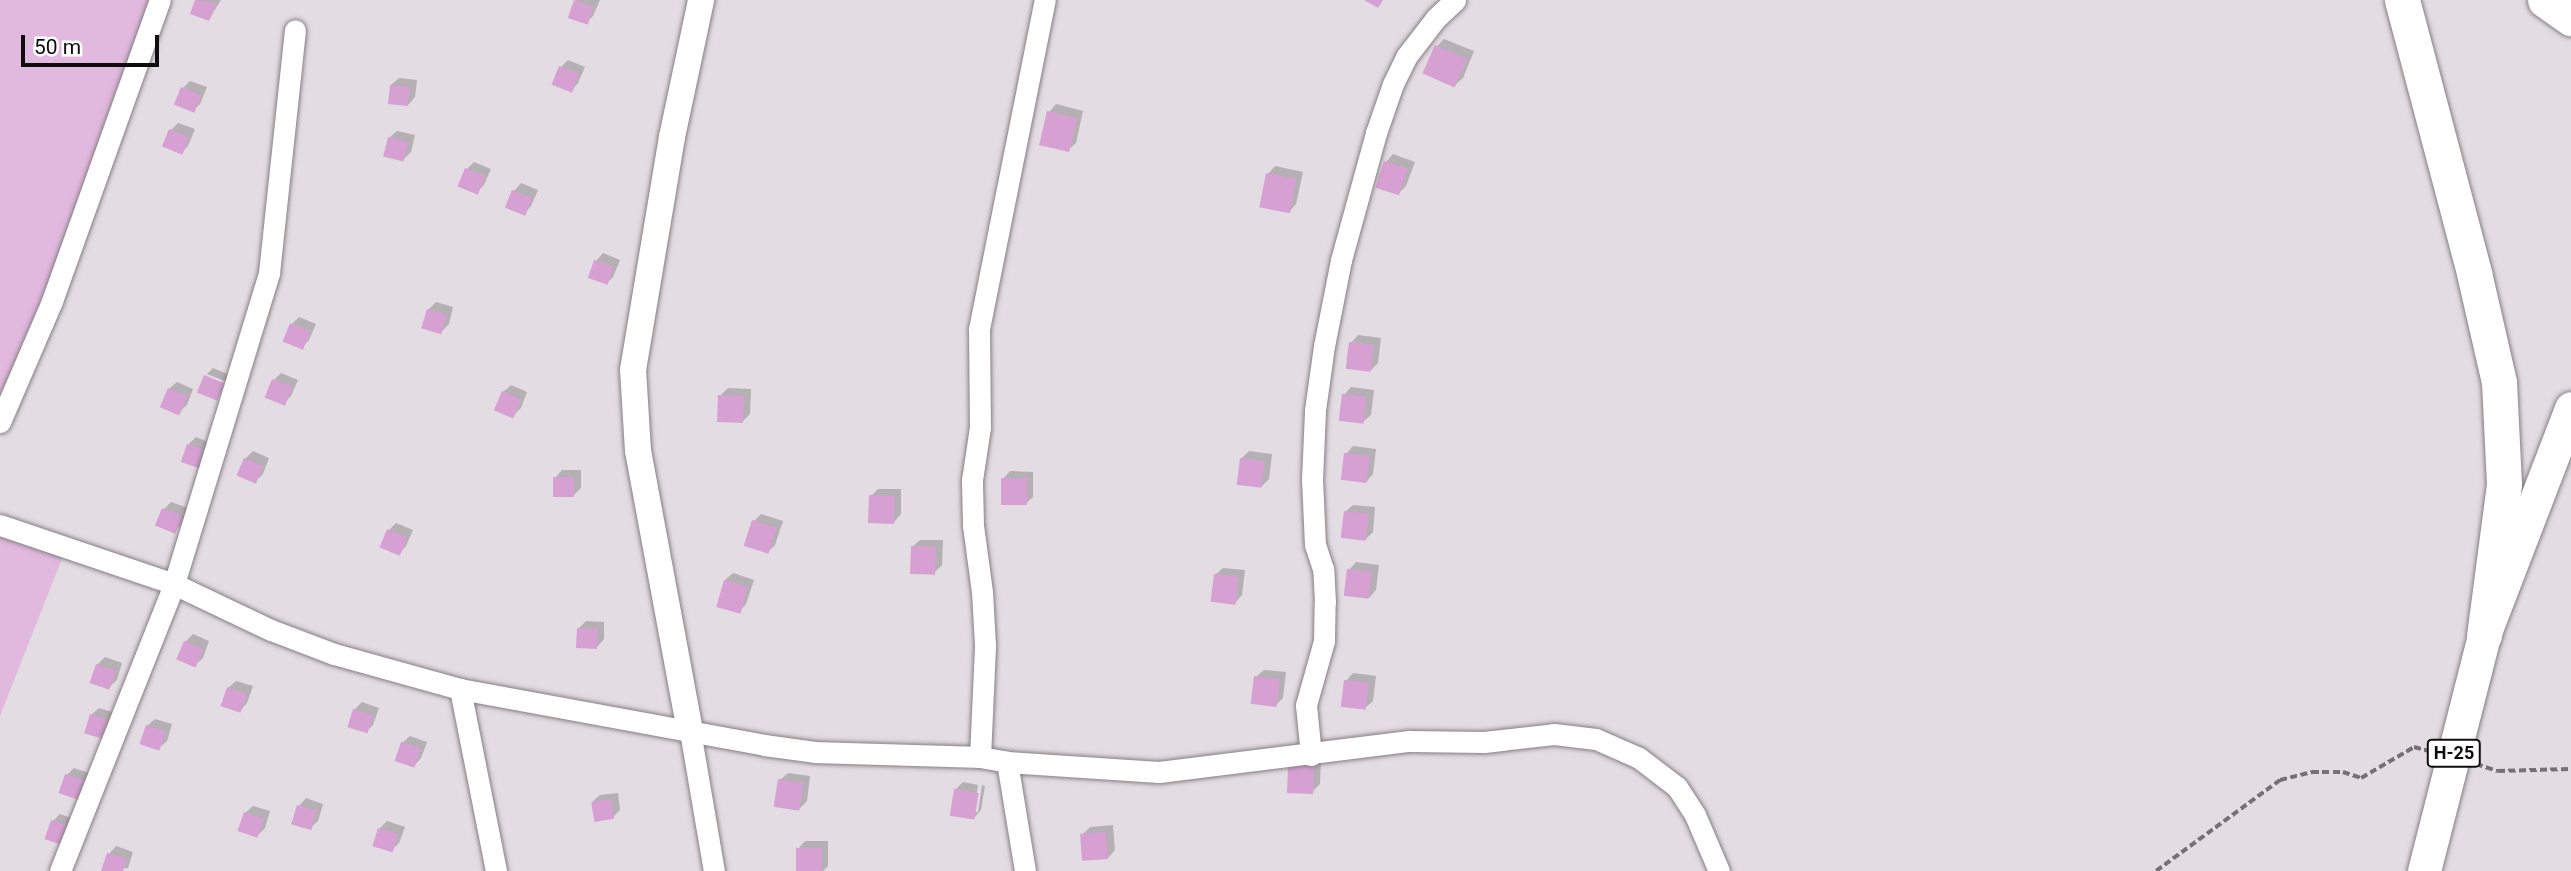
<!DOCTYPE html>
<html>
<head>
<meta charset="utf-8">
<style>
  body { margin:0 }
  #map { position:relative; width:2571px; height:871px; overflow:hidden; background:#e3dce2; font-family:Roboto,sans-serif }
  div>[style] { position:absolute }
  .green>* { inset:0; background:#e1b8de }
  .shadow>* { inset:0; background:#0003 }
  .building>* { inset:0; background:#d7a0d3; transform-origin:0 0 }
  .path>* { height:3.5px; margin-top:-1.75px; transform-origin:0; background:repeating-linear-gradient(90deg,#767175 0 7px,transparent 0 10.5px) }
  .roads { filter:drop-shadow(0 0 2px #857f84) drop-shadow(0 0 2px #857f84) }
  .minor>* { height:21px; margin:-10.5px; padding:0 10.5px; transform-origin:10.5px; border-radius:10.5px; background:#fff }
  .tertiary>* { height:26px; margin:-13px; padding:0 13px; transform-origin:13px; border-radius:13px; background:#fff }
  .primary>* { height:33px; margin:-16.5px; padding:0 16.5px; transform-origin:16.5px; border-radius:16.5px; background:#fff }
  .trunk>* { height:35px; margin:-17.5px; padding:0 17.5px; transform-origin:17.5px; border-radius:17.5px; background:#fff }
  span { translate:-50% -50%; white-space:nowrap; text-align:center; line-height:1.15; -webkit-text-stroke:6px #fff; paint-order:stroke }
  .shield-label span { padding:2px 5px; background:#fff; border:2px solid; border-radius:5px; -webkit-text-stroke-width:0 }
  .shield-label { font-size:18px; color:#0f0c0e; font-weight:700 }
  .scale { position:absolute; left:21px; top:35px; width:138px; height:32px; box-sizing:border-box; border:4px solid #0f0c0e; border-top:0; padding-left:9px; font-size:21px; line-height:24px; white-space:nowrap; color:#0f0c0e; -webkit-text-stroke:5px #fff; paint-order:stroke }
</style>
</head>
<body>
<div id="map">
  <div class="green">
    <i style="clip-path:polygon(0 0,160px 0,0 422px)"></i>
    <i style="clip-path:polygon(0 534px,63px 556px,0 716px)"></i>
  </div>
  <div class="shadow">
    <i style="clip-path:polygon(197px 0,221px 0,209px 19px,192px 13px)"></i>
    <i style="clip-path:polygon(576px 0,600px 0,593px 16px,586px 23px,569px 17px)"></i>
    <i style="clip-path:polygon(1444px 39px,1474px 51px,1463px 78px,1455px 85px,1437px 46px)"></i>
    <i style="clip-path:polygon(568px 60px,585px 67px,578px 83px,571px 91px,561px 67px)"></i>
    <i style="clip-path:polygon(399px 78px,417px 80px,415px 97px,408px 105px,391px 85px)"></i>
    <i style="clip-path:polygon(190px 81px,207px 87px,200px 104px,193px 111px,183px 88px)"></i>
    <i style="clip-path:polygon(1056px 104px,1083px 111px,1076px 143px,1068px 150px,1049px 112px)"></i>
    <i style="clip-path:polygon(178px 123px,195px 129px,188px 146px,181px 153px,171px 130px)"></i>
    <i style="clip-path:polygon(397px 131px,415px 135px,411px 152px,404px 159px,389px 138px)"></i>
    <i style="clip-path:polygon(1393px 154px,1415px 162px,1406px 186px,1399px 193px,1386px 162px)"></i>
    <i style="clip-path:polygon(474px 162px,491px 169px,484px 185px,477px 192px,467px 169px)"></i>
    <i style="clip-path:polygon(1275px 166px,1303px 172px,1296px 204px,1289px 212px,1268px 174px)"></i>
    <i style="clip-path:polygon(521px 183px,538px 190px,531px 206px,524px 214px,514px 191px)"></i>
    <i style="clip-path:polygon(603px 253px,620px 260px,613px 277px,606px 284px,589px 277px,596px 261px)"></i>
    <i style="clip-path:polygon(436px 302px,453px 307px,449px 324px,441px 332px,428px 310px)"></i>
    <i style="clip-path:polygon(299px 317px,316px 324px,309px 340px,302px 347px,292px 324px)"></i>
    <i style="clip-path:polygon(1358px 335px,1381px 338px,1378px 363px,1370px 371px,1351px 343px)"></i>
    <i style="clip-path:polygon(213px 368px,230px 375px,227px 382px,207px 374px)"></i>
    <i style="clip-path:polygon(281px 373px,298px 380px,291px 396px,284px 403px,274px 380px)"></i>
    <i style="clip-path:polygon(177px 382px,193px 389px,187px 405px,179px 412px,169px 389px)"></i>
    <i style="clip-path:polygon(511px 385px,527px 392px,521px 408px,514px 415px,503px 392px)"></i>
    <i style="clip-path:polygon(1351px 387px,1374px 390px,1371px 415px,1363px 422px,1344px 395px)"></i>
    <i style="clip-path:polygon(728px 388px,751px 389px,750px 414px,742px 422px,720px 396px)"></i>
    <i style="clip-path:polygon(196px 437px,213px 444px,199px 468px,182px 461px,189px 444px)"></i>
    <i style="clip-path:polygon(1353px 446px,1376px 449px,1373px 474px,1366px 482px,1346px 454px)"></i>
    <i style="clip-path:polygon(253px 451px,269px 458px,263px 474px,255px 482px,245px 459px)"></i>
    <i style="clip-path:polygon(1249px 451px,1272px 454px,1269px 479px,1261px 487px,1241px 459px)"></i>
    <i style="clip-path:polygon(562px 470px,581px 470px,581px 488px,573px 496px,555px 478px)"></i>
    <i style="clip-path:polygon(1010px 471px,1033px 472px,1033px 497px,1025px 504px,1003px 479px)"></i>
    <i style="clip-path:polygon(878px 489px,901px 489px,901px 514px,894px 522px,871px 496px)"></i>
    <i style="clip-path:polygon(171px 502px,188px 508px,181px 525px,174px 532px,164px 509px)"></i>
    <i style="clip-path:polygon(1353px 505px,1375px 507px,1373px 532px,1365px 540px,1345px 512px)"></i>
    <i style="clip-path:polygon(761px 514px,783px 521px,775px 545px,768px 552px,754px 521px)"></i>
    <i style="clip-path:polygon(396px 523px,413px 530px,406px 546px,399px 554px,389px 530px)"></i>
    <i style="clip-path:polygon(920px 540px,943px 540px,942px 565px,935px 572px,912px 547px)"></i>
    <i style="clip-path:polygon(1356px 562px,1379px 565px,1376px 590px,1369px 598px,1349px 570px)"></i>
    <i style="clip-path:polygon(1223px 568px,1245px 570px,1242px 595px,1235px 603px,1215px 575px)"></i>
    <i style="clip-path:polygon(733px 573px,754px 580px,746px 604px,739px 612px,725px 580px)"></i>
    <i style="clip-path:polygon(586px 621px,604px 622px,604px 639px,597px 647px,578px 629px)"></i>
    <i style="clip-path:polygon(193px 634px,209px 641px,203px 658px,195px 665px,185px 642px)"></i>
    <i style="clip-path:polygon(105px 657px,122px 663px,117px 680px,109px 687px,97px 665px)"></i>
    <i style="clip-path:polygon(1264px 670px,1286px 672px,1283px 698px,1276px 705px,1256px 677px)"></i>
    <i style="clip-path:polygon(1353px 673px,1376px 676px,1373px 701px,1365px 708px,1346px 681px)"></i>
    <i style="clip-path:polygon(236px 681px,253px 686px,247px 703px,240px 711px,228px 688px)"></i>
    <i style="clip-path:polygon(362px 702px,379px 708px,373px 725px,366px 732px,354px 710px)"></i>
    <i style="clip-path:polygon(99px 708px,116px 713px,110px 730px,91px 715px)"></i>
    <i style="clip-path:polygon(155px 719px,172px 724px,167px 741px,159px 748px,147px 726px)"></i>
    <i style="clip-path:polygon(410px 736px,427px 742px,421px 758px,414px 766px,402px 743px)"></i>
    <i style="clip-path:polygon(1321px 759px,1320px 784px,1313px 791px,1290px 766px)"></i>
    <i style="clip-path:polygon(74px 768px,92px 774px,86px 790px,67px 775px)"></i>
    <i style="clip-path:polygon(788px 773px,810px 776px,807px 801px,800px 808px,780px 780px)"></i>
    <i style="clip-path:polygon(963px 782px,978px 785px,974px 812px,978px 812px,982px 785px,985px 786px,981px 810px,974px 818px,955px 790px)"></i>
    <i style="clip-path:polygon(618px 793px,620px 810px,613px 817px,592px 802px,600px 795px)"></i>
    <i style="clip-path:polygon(306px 798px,323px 804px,318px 821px,310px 828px,299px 806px)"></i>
    <i style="clip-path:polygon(253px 806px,270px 811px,265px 828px,257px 836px,245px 813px)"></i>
    <i style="clip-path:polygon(60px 814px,77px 820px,72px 836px,53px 821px)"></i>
    <i style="clip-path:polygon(387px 821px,405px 827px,399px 843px,391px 851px,374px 845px,380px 828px)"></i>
    <i style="clip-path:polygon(1113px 825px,1115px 850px,1108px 858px,1082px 835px,1090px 827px)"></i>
    <i style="clip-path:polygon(805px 841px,828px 841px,828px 866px,823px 871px,797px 871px,798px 849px)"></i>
    <i style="clip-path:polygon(116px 846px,133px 852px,128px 868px,103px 870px,109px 854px)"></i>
  </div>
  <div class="building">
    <i style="clip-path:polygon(195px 0,217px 3px,209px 21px,190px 14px)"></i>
    <i style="left:574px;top:0;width:21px;height:19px;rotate:19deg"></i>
    <i style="clip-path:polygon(1364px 0,1383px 0,1378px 8px)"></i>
    <i style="left:1435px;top:45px;width:35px;height:31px;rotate:24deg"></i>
    <i style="left:559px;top:66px;width:22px;height:20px;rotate:22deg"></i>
    <i style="left:390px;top:85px;width:20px;height:19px;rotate:6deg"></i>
    <i style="left:181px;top:87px;width:22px;height:19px;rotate:22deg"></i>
    <i style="left:1047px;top:111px;width:31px;height:35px;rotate:13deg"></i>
    <i style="left:169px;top:129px;width:22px;height:19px;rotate:22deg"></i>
    <i style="left:388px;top:137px;width:21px;height:20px;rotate:14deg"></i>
    <i style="left:1384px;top:161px;width:25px;height:28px;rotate:18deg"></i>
    <i style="left:465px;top:168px;width:22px;height:20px;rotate:22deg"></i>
    <i style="left:1266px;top:173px;width:31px;height:35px;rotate:11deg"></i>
    <i style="left:512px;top:190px;width:22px;height:19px;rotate:22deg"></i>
    <i style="left:594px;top:260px;width:21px;height:19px;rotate:19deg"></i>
    <i style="left:427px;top:309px;width:21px;height:20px;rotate:17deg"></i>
    <i style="left:290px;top:323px;width:22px;height:20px;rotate:22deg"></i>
    <i style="left:1349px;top:342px;width:25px;height:27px;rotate:7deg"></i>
    <i style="left:204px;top:375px;width:22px;height:19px;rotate:22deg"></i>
    <i style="left:272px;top:379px;width:22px;height:20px;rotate:22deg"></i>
    <i style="left:168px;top:388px;width:21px;height:21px;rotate:23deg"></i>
    <i style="left:502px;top:391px;width:21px;height:21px;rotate:23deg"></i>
    <i style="left:1342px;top:394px;width:25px;height:27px;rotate:7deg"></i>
    <i style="left:718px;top:395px;width:26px;height:27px;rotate:2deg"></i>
    <i style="left:187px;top:444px;width:21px;height:19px;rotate:19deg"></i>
    <i style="left:1344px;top:453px;width:26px;height:27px;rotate:7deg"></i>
    <i style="left:244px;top:458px;width:21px;height:19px;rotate:23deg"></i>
    <i style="left:1240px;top:458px;width:25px;height:27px;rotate:7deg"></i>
    <i style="left:553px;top:477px;width:21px;height:20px"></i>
    <i style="left:1001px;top:478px;width:26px;height:27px"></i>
    <i style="left:869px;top:495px;width:26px;height:28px;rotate:2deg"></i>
    <i style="left:162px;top:508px;width:22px;height:19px;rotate:22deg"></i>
    <i style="left:1344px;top:511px;width:25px;height:27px;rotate:7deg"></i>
    <i style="left:752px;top:520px;width:26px;height:27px;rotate:18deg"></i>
    <i style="left:387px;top:529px;width:22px;height:20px;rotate:22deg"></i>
    <i style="left:911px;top:546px;width:25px;height:28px;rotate:2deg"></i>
    <i style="left:1347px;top:569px;width:25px;height:27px;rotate:7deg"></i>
    <i style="left:1214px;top:574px;width:25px;height:28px;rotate:7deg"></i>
    <i style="left:724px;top:580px;width:25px;height:28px;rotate:16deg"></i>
    <i style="left:577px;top:628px;width:21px;height:20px;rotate:3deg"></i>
    <i style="left:184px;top:641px;width:21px;height:20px;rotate:23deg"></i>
    <i style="left:96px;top:664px;width:21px;height:20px;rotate:19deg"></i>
    <i style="left:1254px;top:676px;width:26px;height:28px;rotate:7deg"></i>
    <i style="left:1344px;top:680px;width:25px;height:27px;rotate:7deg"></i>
    <i style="left:227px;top:687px;width:21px;height:20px;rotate:19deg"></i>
    <i style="left:353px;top:709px;width:21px;height:19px;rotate:17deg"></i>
    <i style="left:90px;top:714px;width:21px;height:20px;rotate:17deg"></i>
    <i style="left:146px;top:725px;width:21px;height:20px;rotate:19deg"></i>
    <i style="left:401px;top:742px;width:21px;height:20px;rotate:19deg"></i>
    <i style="left:1288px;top:765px;width:26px;height:28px;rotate:2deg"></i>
    <i style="left:65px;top:774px;width:21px;height:20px;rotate:19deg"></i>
    <i style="left:778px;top:779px;width:26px;height:28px;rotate:9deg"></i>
    <i style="left:954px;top:789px;width:25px;height:27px;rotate:9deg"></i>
    <i style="left:611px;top:799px;width:20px;height:20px;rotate:81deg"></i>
    <i style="left:297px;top:805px;width:21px;height:20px;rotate:17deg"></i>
    <i style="left:244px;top:812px;width:21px;height:20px;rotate:19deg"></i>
    <i style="left:51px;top:820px;width:21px;height:20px;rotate:19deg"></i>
    <i style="left:378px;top:828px;width:21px;height:19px;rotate:17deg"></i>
    <i style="left:1106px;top:832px;width:27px;height:26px;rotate:86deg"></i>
    <i style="left:796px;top:848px;width:26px;height:23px"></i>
    <i style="clip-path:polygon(107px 853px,127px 859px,123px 871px,101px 871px)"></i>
  </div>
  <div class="path">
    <i style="left:2476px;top:764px;width:23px;rotate:18deg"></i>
    <i style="left:2498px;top:771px;width:73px;rotate:-1.6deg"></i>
    <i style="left:2156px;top:871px;width:154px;rotate:-36.3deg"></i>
    <i style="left:2280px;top:780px;width:33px;rotate:-14deg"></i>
    <i style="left:2312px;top:772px;width:31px"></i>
    <i style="left:2343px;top:772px;width:19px;rotate:18deg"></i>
    <i style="left:2361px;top:778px;width:61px;rotate:-30.3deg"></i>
    <i style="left:2414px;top:747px;width:16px;rotate:15deg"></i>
  </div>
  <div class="roads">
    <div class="minor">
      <i style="left:0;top:422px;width:132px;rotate:-66.7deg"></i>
      <i style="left:52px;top:301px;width:320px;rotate:-70.3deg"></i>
      <i style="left:0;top:525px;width:184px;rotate:18.7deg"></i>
      <i style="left:174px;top:584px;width:107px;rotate:25.4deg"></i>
      <i style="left:271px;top:630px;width:67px;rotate:20.9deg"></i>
      <i style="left:334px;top:654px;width:131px;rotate:15.5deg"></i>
      <i style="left:460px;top:689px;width:309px;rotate:10.4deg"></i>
      <i style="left:764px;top:745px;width:51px;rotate:7.8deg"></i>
      <i style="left:815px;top:752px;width:165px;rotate:1.7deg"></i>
      <i style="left:980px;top:757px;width:112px;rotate:-87.4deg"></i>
      <i style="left:985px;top:645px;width:53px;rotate:-93.2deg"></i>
      <i style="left:982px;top:592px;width:68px;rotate:-97.7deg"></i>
      <i style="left:973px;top:525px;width:45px;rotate:-91.3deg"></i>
      <i style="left:972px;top:480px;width:54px;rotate:-81.4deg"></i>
      <i style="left:980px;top:427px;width:98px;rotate:-90.6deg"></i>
      <i style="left:979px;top:329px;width:336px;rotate:-78.7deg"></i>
      <i style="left:460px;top:689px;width:186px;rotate:78.8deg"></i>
      <i style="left:690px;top:731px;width:142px;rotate:80.3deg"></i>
      <i style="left:1311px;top:755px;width:50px;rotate:-95.7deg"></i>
      <i style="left:1306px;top:705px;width:66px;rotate:-74.3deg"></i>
      <i style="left:1324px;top:641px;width:39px;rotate:-89deg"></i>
      <i style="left:1325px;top:602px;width:33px;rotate:-93deg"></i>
      <i style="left:1323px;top:569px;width:25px;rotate:-108deg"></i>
      <i style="left:1315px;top:545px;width:65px;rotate:-92.6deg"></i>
      <i style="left:1312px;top:480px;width:70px;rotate:-87.5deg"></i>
      <i style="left:1315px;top:410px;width:65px;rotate:-82deg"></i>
      <i style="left:1324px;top:346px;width:88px;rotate:-78.8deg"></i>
      <i style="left:1341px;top:260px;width:132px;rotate:-74.6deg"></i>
      <i style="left:1376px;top:133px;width:52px;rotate:-70.9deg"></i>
      <i style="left:1393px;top:84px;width:30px;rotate:-64deg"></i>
      <i style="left:1406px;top:57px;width:49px;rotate:-52.4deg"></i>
      <i style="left:1436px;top:18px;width:26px;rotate:-43deg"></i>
      <i style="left:980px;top:757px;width:27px;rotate:10deg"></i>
      <i style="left:1007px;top:762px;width:152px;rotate:3.8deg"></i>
      <i style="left:1159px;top:772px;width:252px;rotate:-7.1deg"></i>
      <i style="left:1409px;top:741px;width:75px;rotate:0.8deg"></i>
      <i style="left:1484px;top:742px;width:70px;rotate:-6.5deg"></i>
      <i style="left:1554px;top:734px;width:42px;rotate:6.8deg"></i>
      <i style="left:1596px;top:739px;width:47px;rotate:23.8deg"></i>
      <i style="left:1639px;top:758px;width:48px;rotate:37.3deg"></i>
      <i style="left:1677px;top:787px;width:33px;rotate:57deg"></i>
      <i style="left:1695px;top:815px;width:61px;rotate:66.8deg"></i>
      <i style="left:1007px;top:762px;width:110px;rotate:80.6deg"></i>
      <i style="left:60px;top:871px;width:309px;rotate:-68.3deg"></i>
      <i style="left:174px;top:584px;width:325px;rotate:-73deg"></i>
      <i style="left:269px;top:273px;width:244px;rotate:-83.9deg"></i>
    </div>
    <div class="tertiary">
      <i style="left:690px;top:731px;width:285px;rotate:-100.5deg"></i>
      <i style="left:638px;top:451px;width:81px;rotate:-93.5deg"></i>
      <i style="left:633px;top:370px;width:236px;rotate:-80.5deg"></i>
      <i style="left:672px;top:137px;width:140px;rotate:-78deg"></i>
    </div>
    <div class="primary">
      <i style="left:2424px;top:871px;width:244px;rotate:-75.7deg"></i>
      <i style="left:2484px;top:635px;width:243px;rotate:-69deg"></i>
    </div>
    <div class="trunk">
      <i style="left:2402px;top:0;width:282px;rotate:75.2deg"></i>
      <i style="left:2474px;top:273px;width:112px;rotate:77.1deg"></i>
      <i style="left:2499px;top:382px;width:102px;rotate:87.2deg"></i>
      <i style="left:2504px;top:484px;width:152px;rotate:97.5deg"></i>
      <i style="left:2545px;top:0;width:32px;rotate:35deg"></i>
    </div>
  </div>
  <div class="shield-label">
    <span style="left:2454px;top:753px">Н-25</span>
  </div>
  <div class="scale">50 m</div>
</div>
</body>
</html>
